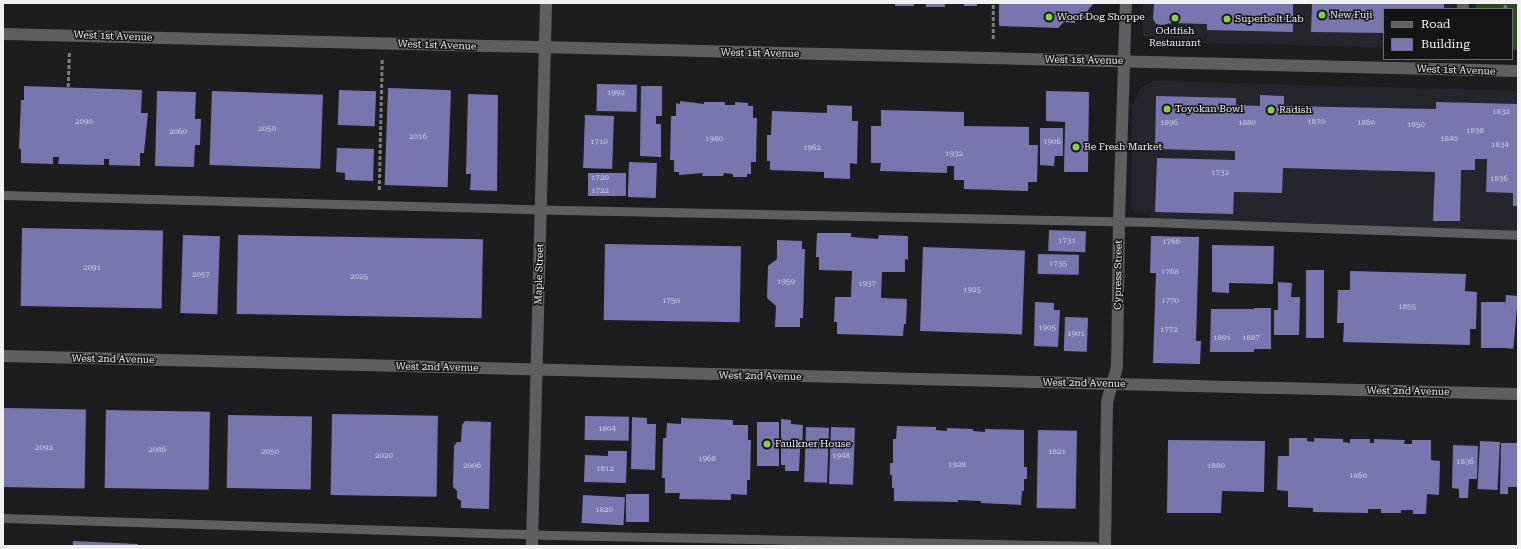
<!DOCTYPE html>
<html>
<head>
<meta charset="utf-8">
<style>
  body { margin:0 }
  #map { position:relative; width:1521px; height:549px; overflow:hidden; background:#1d1d20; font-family:"Roboto Serif",serif }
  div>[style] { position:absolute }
  .built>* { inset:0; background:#25252e }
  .green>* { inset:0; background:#2e471d }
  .building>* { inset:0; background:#7776af; transform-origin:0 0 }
  .path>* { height:2.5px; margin-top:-1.25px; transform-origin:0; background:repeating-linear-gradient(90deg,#7c7d7f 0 4px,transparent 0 6px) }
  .service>* { height:9px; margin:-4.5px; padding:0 4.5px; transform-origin:4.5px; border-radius:4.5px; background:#5e5f62 }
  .minor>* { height:12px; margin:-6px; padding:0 6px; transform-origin:6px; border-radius:6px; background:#5e5f62 }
  .dots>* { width:11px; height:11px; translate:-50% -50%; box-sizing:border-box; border:2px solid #141417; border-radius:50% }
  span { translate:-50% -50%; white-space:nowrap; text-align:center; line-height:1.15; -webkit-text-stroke:3px #141417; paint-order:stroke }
  .number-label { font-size:8px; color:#d2d2e2 }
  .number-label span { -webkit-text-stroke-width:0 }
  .poi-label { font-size:10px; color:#f0f1f3 }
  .left { translate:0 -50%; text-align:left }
  .street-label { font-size:10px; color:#f0f1f3 }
  .frame { position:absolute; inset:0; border:4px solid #f0f1f3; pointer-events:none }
  .legend { position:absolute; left:1383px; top:8px; width:130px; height:52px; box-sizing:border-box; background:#141417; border:1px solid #6c6c6f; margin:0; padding:5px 7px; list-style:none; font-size:12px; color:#f0f1f3 }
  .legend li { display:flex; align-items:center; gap:8px; height:20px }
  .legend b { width:20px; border:1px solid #6c6c6f }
</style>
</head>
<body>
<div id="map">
  <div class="built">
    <i style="clip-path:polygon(1142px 3px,1453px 3px,1453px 9px,1384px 9px,1384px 47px,1156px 42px,1149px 41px,1143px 35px)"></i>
    <i style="clip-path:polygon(1154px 81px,1518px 91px,1518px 235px,1150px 222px,1149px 214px,1134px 212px,1131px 208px,1132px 105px,1142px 87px)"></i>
  </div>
  <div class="green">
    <i style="clip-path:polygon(1476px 3px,1518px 3px,1518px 50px,1512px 50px,1512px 9px,1476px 9px)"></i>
  </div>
  <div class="building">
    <i style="left:895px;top:3px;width:19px;height:3px"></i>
    <i style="left:926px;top:3px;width:19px;height:4px"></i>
    <i style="left:964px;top:3px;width:13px;height:3px"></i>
    <i style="clip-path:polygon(999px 3px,1094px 3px,1088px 10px,1088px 15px,1084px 19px,1075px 19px,1075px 23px,1064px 22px,1058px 28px,999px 26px)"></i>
    <i style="clip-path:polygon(1154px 3px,1293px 3px,1293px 32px,1207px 30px,1207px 24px,1172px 23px,1162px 25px,1156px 24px,1153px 19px)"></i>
    <i style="clip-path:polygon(1312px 3px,1444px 3px,1444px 9px,1384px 9px,1384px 33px,1311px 32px)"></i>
    <i style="left:597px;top:84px;width:40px;height:27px;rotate:1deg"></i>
    <i style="clip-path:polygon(24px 86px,142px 90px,141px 113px,148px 113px,144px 153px,140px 153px,140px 166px,109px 165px,109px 159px,104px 159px,104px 165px,58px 164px,59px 157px,53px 157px,53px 164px,21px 163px,21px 149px,19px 149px,21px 100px,24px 100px)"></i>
    <i style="clip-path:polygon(641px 86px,662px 86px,662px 116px,656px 116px,656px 124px,661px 124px,661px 157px,640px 156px)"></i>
    <i style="left:388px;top:88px;width:63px;height:97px;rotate:2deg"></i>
    <i style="left:339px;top:90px;width:37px;height:35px;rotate:2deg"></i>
    <i style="clip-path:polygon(157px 91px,196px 92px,195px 119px,201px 119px,200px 145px,195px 145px,194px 167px,155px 166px)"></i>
    <i style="left:212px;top:91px;width:111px;height:74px;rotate:2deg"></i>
    <i style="clip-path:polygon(1046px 91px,1089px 92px,1088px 172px,1064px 172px,1065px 122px,1046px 121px)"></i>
    <i style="clip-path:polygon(468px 94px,498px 95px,497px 191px,470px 190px,471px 174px,466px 174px)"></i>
    <i style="clip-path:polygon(1260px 95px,1284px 96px,1284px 106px,1436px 109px,1436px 102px,1518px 104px,1518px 206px,1513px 206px,1513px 193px,1486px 192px,1487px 159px,1475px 159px,1475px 170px,1461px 170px,1460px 221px,1433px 221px,1435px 172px,1283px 168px,1282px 193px,1234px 192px,1233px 214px,1155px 212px,1157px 158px,1235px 160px,1235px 151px,1155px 149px,1156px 96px,1236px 98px,1236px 105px,1260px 106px)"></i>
    <i style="clip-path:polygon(680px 101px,704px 104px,704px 102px,725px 102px,725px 105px,735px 105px,735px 102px,748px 103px,748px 106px,753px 106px,753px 118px,757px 118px,756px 162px,751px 162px,751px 174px,747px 174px,747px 177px,733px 177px,733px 174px,724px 173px,723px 176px,702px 176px,703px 173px,679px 175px,679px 172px,674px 172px,674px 160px,670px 160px,671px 116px,676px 116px,676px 103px,680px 104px)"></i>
    <i style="clip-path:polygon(827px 105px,852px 106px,852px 121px,858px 121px,857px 164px,850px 163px,850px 179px,824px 178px,824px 172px,770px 170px,770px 161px,767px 161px,767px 135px,771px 135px,772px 111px,827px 113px)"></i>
    <i style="clip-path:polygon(881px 110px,964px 112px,964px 126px,1029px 127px,1029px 145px,1038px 145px,1037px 182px,1028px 182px,1028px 191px,964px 189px,964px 180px,954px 180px,954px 166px,947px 166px,947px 173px,880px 171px,881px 163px,871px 163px,871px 126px,881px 126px)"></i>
    <i style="left:585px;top:115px;width:29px;height:53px;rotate:2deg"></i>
    <i style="clip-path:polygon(1040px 128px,1063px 128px,1063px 156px,1055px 156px,1054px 166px,1040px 165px)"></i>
    <i style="clip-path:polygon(337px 148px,374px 149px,373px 181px,345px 180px,345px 173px,336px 172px)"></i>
    <i style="left:629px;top:162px;width:28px;height:35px;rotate:2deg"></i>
    <i style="left:588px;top:173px;width:38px;height:23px"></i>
    <i style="left:22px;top:228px;width:141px;height:78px;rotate:1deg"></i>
    <i style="left:1049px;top:230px;width:37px;height:21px;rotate:2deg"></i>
    <i style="clip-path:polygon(817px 233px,851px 233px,851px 237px,878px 239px,879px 235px,908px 236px,908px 260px,905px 259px,905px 272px,882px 272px,881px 298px,907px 299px,906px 324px,904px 324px,903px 336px,837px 334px,837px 322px,834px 322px,835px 297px,851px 297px,852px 271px,819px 270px,819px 257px,816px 257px)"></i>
    <i style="left:183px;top:235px;width:37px;height:78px;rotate:2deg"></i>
    <i style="left:238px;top:235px;width:245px;height:79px;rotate:1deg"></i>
    <i style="clip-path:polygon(1151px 236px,1199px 237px,1196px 341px,1201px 341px,1200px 364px,1153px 363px,1156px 273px,1150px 273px)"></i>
    <i style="clip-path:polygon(777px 240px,802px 241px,802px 249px,805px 249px,803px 318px,800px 318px,800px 327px,775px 327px,776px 306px,767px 298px,768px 266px,777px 259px)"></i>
    <i style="left:605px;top:244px;width:136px;height:76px;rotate:1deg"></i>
    <i style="clip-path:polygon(1212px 245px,1274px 246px,1273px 284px,1229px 283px,1229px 293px,1212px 292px)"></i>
    <i style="left:923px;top:247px;width:102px;height:84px;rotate:2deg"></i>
    <i style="left:1038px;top:254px;width:41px;height:20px;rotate:1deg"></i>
    <i style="left:1306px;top:270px;width:18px;height:68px"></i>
    <i style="clip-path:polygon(1350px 271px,1466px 274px,1465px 291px,1477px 292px,1476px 329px,1470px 329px,1470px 345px,1343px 342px,1344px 323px,1337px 323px,1338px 290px,1350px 290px)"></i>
    <i style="clip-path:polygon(1278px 282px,1292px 283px,1291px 297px,1300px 297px,1299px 335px,1274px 335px,1274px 310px,1278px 310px)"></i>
    <i style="left:1506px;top:295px;width:12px;height:53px;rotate:5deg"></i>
    <i style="clip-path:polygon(1035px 302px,1054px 303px,1054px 310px,1060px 310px,1058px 347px,1034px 346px)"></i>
    <i style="left:1481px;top:302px;width:24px;height:46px"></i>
    <i style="clip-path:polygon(1254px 308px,1271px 308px,1271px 349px,1254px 349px,1254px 352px,1210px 352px,1211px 309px,1254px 309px)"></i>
    <i style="left:1065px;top:317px;width:23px;height:34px;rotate:2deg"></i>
    <i style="left:3px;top:408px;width:83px;height:79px;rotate:1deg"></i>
    <i style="left:106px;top:410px;width:104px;height:78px;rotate:1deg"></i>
    <i style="left:332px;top:414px;width:106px;height:81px;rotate:1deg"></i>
    <i style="left:228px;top:415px;width:84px;height:73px;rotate:1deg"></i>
    <i style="left:585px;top:416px;width:44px;height:24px;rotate:1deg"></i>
    <i style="clip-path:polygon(632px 417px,647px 418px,647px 424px,656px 424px,655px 470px,631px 469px)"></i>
    <i style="clip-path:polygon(681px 418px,733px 420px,733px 425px,748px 425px,748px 440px,751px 440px,750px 480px,747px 480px,747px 495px,731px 494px,731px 500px,679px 499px,680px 493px,665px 493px,665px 478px,662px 478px,663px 438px,666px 438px,667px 423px,681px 424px)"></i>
    <i style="clip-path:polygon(781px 419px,791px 420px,791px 424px,803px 425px,802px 449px,800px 449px,799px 471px,785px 471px,785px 465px,781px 465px)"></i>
    <i style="clip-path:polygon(465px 421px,491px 422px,489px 509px,461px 508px,461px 501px,457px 498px,457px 491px,453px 487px,454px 446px,457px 442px,461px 442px,462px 425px)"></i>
    <i style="left:757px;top:422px;width:22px;height:44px"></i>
    <i style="clip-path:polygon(897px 426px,936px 427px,936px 430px,947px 431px,947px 428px,973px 429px,973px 431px,985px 432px,985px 429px,1024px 430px,1024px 467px,1027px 467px,1027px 479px,1024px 479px,1024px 491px,1022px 491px,1021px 505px,981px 503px,981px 501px,958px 500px,958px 502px,894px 501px,894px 488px,892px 488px,892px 475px,890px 475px,890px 463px,893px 463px,893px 439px,896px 439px)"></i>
    <i style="left:806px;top:427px;width:23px;height:55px;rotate:2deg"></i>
    <i style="left:831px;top:427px;width:24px;height:57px;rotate:2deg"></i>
    <i style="left:1038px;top:430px;width:39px;height:78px;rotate:1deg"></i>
    <i style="clip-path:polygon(1289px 438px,1307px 438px,1307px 441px,1314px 442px,1314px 438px,1343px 439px,1343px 442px,1350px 443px,1350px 439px,1370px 439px,1370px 443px,1374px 443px,1374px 439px,1405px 440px,1404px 444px,1412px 444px,1412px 440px,1431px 440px,1431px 460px,1440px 461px,1439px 495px,1427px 494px,1426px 514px,1413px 514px,1413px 510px,1401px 510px,1401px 513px,1381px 513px,1381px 509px,1368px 509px,1368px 513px,1313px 512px,1313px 508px,1288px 507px,1288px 491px,1277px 490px,1278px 456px,1289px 456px)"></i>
    <i style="clip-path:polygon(1168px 440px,1265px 441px,1264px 492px,1222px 491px,1221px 513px,1167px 513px)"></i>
    <i style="left:1480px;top:441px;width:20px;height:48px;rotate:3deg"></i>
    <i style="clip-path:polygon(1501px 443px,1518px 443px,1517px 487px,1508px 487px,1508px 494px,1500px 494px)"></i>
    <i style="clip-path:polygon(1453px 445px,1478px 446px,1477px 479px,1469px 479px,1468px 498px,1459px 498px,1459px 489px,1452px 488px)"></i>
    <i style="clip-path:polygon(608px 451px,627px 451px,626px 483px,584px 482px,585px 455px,608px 456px)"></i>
    <i style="left:626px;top:494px;width:23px;height:28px"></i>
    <i style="left:583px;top:495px;width:42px;height:28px;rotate:3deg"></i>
    <i style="clip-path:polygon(73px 541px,138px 544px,138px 546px,73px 546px)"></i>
  </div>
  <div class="path">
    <i style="left:1505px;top:9px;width:6px;rotate:-90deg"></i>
    <i style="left:993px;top:39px;width:36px;rotate:-90deg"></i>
    <i style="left:68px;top:87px;width:35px;rotate:-88deg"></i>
    <i style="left:379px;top:190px;width:131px;rotate:-88.7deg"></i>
  </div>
  <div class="service">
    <i style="left:3px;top:195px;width:560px;rotate:1.53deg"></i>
    <i style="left:563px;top:210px;width:587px;rotate:1.17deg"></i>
    <i style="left:1150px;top:222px;width:368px;rotate:2deg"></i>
    <i style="left:3px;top:518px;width:549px;rotate:1.77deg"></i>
    <i style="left:552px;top:535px;width:543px;rotate:1.16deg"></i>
  </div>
  <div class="minor">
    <i style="left:1463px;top:9px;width:6px;rotate:-90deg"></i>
    <i style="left:3px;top:34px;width:1515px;rotate:1.4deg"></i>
    <i style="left:3px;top:356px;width:1515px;rotate:1.44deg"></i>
    <i style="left:532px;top:546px;width:543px;rotate:-88.52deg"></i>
    <i style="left:1105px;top:546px;width:144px;rotate:-89.2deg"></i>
    <i style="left:1107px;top:402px;width:36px;rotate:-74deg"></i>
    <i style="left:1117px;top:367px;width:145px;rotate:-89.2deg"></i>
    <i style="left:1119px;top:222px;width:219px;rotate:-88.2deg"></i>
  </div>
  <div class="dots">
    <i style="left:1322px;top:15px;background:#86cf4c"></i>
    <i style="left:1049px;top:17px;background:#86cf4c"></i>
    <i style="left:1175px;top:18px;background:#86cf4c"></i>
    <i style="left:1227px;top:19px;background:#86cf4c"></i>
    <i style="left:1167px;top:109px;background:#86cf4c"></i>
    <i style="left:1271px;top:110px;background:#86cf4c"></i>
    <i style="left:1076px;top:147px;background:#86cf4c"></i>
    <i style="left:767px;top:444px;background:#86cf4c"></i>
  </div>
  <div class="number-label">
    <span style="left:616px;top:93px">1992</span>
    <span style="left:1501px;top:112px">1832</span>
    <span style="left:84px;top:122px">2090</span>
    <span style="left:1316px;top:122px">1870</span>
    <span style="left:1169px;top:123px">1896</span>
    <span style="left:1247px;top:123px">1880</span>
    <span style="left:1366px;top:123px">1860</span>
    <span style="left:1416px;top:125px">1850</span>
    <span style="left:267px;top:129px">2050</span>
    <span style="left:1475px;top:131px">1838</span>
    <span style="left:178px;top:132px">2060</span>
    <span style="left:418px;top:137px">2016</span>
    <span style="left:714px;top:139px">1980</span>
    <span style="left:1449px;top:139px">1840</span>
    <span style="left:599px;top:142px">1710</span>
    <span style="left:1052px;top:142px">1906</span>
    <span style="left:1500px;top:145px">1834</span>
    <span style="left:812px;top:148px">1962</span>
    <span style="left:954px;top:154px">1932</span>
    <span style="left:1220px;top:173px">1732</span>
    <span style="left:600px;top:178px">1720</span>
    <span style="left:1499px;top:179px">1836</span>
    <span style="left:600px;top:191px">1722</span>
    <span style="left:1067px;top:241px">1731</span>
    <span style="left:1171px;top:242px">1766</span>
    <span style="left:1058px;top:264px">1735</span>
    <span style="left:92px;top:268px">2091</span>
    <span style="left:1170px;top:272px">1768</span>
    <span style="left:201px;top:275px">2057</span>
    <span style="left:359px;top:277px">2025</span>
    <span style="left:786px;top:282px">1959</span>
    <span style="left:867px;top:284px">1937</span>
    <span style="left:972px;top:290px">1925</span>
    <span style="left:671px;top:301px">1750</span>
    <span style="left:1170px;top:301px">1770</span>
    <span style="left:1407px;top:307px">1855</span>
    <span style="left:1047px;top:328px">1905</span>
    <span style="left:1169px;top:330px">1772</span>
    <span style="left:1076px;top:334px">1901</span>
    <span style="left:1222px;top:338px">1891</span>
    <span style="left:1251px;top:338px">1887</span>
    <span style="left:607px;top:429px">1804</span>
    <span style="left:44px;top:448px">2092</span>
    <span style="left:157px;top:450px">2086</span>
    <span style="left:270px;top:452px">2050</span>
    <span style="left:1057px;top:452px">1821</span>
    <span style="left:384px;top:456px">2020</span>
    <span style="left:841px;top:456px">1948</span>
    <span style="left:707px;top:459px">1968</span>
    <span style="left:1465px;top:462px">1836</span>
    <span style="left:957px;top:465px">1928</span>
    <span style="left:472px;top:466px">2006</span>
    <span style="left:1216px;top:466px">1880</span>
    <span style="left:605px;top:469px">1812</span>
    <span style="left:1358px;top:476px">1860</span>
    <span style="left:604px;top:510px">1820</span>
  </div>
  <div class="poi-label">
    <span class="left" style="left:1330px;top:15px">New Fuji</span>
    <span class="left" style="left:1057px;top:17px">Woof Dog Shoppe</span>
    <span class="left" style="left:1235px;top:19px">Superbolt Lab</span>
    <span style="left:1175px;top:36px">Oddfish<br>Restaurant</span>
    <span class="left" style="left:1175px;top:109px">Toyokan Bowl</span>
    <span class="left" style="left:1279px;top:110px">Radish</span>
    <span class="left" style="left:1084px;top:147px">Be Fresh Market</span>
    <span class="left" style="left:775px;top:444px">Faulkner House</span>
  </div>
  <div class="street-label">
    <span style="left:113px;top:36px;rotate:2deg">West 1st Avenue</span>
    <span style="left:437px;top:45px;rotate:2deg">West 1st Avenue</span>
    <span style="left:760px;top:53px;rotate:1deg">West 1st Avenue</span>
    <span style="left:1084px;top:60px;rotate:1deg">West 1st Avenue</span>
    <span style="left:1456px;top:70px;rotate:2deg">West 1st Avenue</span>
    <span style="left:539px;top:274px;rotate:-88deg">Maple Street</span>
    <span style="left:1118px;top:275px;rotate:-89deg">Cypress Street</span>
    <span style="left:113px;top:359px;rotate:1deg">West 2nd Avenue</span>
    <span style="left:437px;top:367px;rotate:1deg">West 2nd Avenue</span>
    <span style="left:760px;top:376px;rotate:1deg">West 2nd Avenue</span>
    <span style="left:1084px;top:383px;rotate:1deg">West 2nd Avenue</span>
    <span style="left:1408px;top:391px;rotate:1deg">West 2nd Avenue</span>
  </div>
  <div class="frame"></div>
  <ul class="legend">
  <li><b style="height:5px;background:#5e5f62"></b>Road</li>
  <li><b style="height:11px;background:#7776af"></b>Building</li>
  </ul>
</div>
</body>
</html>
